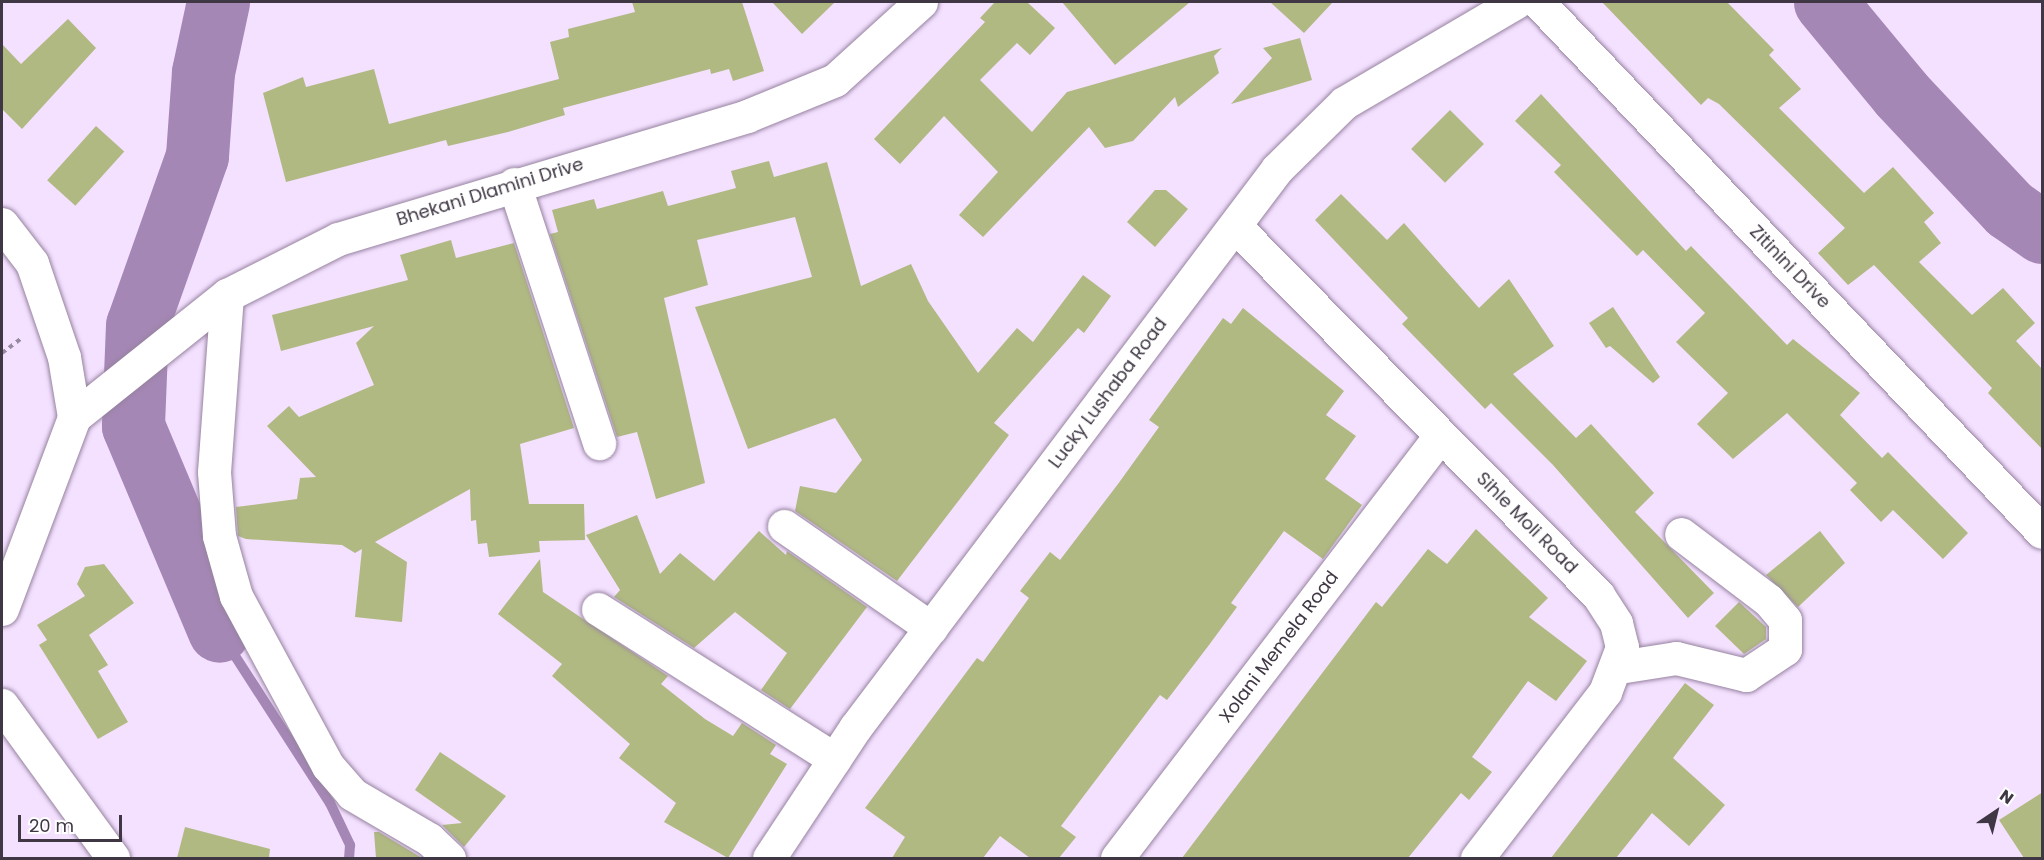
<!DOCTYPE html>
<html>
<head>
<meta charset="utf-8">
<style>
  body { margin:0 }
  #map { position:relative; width:2044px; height:860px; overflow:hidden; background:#f4e0ff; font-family:Poppins,sans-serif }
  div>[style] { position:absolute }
  .stream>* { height:10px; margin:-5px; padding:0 5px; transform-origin:5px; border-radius:5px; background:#a587b5 }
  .river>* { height:63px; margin:-31.5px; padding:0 31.5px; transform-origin:31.5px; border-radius:31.5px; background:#a587b5 }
  .building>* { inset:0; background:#b0b982; transform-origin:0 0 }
  .path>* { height:4px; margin-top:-2px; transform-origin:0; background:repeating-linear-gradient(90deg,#988aa0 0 4.5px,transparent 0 9px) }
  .roads { filter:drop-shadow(0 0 2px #9683a0) drop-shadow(0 0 2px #9683a0) }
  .minor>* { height:33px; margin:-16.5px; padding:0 16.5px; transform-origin:16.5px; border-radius:16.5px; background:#fff }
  span { translate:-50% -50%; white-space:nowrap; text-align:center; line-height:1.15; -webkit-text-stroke:6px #fff; paint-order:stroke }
  .street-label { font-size:18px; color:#3f3744 }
  .frame { position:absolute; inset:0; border:3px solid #3f3744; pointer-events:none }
  .north { position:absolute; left:1966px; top:782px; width:60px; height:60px; -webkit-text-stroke:4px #fff; paint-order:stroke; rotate:35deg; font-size:16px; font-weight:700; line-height:24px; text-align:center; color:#3f3744 }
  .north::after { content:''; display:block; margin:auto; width:21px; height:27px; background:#3f3744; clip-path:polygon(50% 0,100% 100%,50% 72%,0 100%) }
  .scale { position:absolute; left:18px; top:815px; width:104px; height:27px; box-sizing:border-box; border:3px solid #3f3744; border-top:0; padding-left:8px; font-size:18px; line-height:21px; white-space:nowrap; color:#3f3744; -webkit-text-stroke:4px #fff; paint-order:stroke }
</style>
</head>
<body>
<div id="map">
  <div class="stream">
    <i style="left:219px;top:631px;width:205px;rotate:57.2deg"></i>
    <i style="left:330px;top:803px;width:47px;rotate:64.5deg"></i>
    <i style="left:350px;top:845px;width:13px;rotate:94deg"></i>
  </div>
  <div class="river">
    <i style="left:218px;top:2px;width:72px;rotate:102.1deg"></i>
    <i style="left:203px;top:72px;width:84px;rotate:94.1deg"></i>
    <i style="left:197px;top:156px;width:179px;rotate:109.5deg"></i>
    <i style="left:137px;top:325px;width:101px;rotate:92.3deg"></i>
    <i style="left:133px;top:426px;width:222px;rotate:67.2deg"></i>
    <i style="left:1825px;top:2px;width:119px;rotate:50.4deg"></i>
    <i style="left:1901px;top:94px;width:158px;rotate:46.8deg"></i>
    <i style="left:2009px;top:209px;width:40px;rotate:34.9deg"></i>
  </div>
  <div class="building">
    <i style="clip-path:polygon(632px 2px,742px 2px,764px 71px,733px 81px,729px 69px,711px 74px,710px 69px,563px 108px,565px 115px,508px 132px,448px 146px,446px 140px,286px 182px,263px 93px,303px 77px,306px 87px,374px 69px,389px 124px,559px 79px,550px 42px,569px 37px,568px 29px,635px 12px)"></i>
    <i style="clip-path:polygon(772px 2px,835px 2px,802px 34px)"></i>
    <i style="clip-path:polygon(995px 2px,1027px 2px,1055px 28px,1030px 55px,1017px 43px,980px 80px,1032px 132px,1067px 92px,1222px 48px,1214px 56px,1219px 73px,1178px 107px,1175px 97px,1133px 141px,1105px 148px,1089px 127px,983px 237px,959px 215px,998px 172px,944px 116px,900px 164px,874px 139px,985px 22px,980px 18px)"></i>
    <i style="clip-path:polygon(1062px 2px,1190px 2px,1115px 65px)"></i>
    <i style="clip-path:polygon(1270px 2px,1333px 2px,1304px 33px)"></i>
    <i style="clip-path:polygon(1602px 2px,1727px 2px,1774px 50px,1769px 55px,1801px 89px,1779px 108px,1864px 193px,1893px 167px,1934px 213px,1924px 222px,1941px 243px,1919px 262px,1972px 315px,2003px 288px,2035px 323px,2016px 341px,2043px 370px,2043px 450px,1988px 393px,1992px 388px,1874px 265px,1848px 285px,1818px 253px,1845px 228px,1719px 104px,1708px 98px,1701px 105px)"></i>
    <i style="clip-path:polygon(68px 19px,96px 48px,22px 129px,2px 109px,2px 44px,21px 64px)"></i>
    <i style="clip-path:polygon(1300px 38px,1312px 80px,1231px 104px,1272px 58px,1263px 48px)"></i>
    <i style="clip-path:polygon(1541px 94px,1686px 251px,1691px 246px,1787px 345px,1793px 339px,1860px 393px,1840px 415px,1882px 458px,1888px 452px,1968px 533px,1943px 559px,1893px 510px,1881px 522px,1850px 490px,1857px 483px,1787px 413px,1733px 459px,1697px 424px,1728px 393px,1676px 342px,1705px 313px,1643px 250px,1637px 256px,1605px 224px,1554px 172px,1561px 165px,1515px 121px)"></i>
    <i style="left:1450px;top:110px;width:48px;height:55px;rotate:45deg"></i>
    <i style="left:96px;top:126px;width:38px;height:73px;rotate:42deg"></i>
    <i style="clip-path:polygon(769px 161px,774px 177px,827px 162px,861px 286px,911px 264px,928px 301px,978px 373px,1017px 328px,1033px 342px,1083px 275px,1111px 296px,1084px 333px,1078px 328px,994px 423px,1009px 435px,897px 581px,795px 511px,800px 486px,836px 493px,862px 460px,835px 418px,748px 449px,695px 307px,812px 277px,795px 217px,697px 240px,708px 285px,664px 298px,705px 483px,656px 499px,637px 432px,617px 437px,550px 234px,558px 232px,552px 210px,594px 199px,597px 209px,663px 191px,668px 206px,736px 188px,731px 171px)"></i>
    <i style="clip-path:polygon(1155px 190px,1166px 190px,1188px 209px,1155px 247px,1127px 222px)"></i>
    <i style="clip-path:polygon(1341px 194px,1387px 240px,1404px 223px,1479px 308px,1509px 279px,1554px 346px,1513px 374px,1576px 438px,1591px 424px,1654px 493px,1635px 512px,1714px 593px,1688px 618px,1553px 465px,1491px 403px,1485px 409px,1402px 324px,1408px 318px,1315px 220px)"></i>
    <i style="clip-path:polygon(451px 240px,456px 258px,514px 243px,574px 428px,520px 444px,529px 504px,584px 504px,585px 540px,539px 541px,540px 552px,489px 557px,487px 543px,478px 544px,476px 520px,471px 521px,470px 489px,375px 542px,407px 562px,402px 622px,355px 617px,362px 549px,355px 553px,342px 545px,246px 539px,238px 536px,236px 507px,297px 499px,300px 478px,316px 477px,267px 426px,289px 406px,299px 417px,374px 385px,356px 343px,374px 326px,281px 351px,272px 315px,408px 280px,400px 255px)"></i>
    <i style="clip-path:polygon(1613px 307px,1660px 377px,1653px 383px,1610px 346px,1606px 348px,1589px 323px)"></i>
    <i style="clip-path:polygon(1243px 308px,1344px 391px,1326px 415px,1356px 436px,1325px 479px,1362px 505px,1323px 559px,1284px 531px,1231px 603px,1237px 607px,1209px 645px,1167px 700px,1160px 695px,1061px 826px,1076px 837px,1059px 858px,1030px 858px,1000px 836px,983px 858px,892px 858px,905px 837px,865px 808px,977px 658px,983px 662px,1029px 598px,1020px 591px,1050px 552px,1060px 560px,1118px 484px,1159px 427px,1149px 420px,1223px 318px,1231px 324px)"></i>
    <i style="clip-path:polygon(637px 515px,660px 574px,680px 553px,714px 581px,759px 531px,786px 555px,787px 551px,867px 607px,790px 709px,761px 690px,787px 653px,735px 612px,694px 648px,614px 597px,620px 590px,586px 535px)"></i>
    <i style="clip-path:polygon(1476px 529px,1548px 598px,1529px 617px,1587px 661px,1556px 701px,1528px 681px,1472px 757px,1492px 772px,1469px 800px,1461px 793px,1408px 858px,1182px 858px,1376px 602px,1382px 607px,1428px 549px,1447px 564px)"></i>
    <i style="clip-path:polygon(1820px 531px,1845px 563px,1798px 607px,1766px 575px)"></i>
    <i style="clip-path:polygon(540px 559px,543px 592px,668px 676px,661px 684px,705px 719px,733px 736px,742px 723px,776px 745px,770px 754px,787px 764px,728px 858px,664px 822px,676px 803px,619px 758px,630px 744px,552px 676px,562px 664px,498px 614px)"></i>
    <i style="clip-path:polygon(104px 564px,134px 603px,89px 635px,108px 665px,98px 671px,128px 722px,98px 739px,39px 645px,47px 640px,37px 625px,85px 596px,77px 584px,85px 567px)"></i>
    <i style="clip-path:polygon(1739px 602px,1766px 627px,1766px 639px,1744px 654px,1715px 626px)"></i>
    <i style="clip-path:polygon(1685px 683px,1714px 705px,1673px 758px,1725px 805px,1689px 846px,1652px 813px,1616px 858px,1551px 858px)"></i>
    <i style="clip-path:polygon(440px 752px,506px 796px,464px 847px,442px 825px,462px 823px,415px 790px)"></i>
    <i style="clip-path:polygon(2043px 792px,2043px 858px,2024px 858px,1999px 820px)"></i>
    <i style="clip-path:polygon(185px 827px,270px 849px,269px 858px,177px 858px)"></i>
    <i style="clip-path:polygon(374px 832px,379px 832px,422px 858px,376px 858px)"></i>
  </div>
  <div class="path">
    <i style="left:2px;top:353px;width:25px;rotate:-37deg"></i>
  </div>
  <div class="roads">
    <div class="minor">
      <i style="left:1538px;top:2px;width:731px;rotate:46.44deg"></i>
      <i style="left:514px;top:184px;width:273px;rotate:71.8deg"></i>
      <i style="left:2px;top:224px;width:49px;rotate:52.4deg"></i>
      <i style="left:32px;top:263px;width:99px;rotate:71.2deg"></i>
      <i style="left:64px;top:357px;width:61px;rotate:80.5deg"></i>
      <i style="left:1235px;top:226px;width:518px;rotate:45.47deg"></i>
      <i style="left:1598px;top:595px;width:33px;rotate:57deg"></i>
      <i style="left:1616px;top:623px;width:25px;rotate:76deg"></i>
      <i style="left:1622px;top:647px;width:48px;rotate:110.7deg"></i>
      <i style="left:1605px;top:692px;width:210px;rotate:127.6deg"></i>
      <i style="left:227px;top:295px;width:177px;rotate:94.2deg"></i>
      <i style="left:214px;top:472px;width:64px;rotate:85.5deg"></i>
      <i style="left:219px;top:536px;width:62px;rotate:74.2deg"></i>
      <i style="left:236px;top:596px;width:193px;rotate:61.6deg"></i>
      <i style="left:328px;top:766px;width:37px;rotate:49deg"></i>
      <i style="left:352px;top:794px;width:89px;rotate:30.3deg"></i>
      <i style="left:429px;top:839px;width:28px;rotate:44deg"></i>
      <i style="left:784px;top:526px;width:179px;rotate:34.8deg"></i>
      <i style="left:2px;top:609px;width:205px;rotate:-69.4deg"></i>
      <i style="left:74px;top:417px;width:196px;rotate:-38.6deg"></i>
      <i style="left:227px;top:295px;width:124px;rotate:-26.8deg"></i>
      <i style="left:338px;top:239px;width:427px;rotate:-16.7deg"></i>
      <i style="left:747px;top:116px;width:95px;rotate:-22.2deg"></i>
      <i style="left:835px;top:80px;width:116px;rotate:-42.2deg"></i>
      <i style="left:598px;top:609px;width:280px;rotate:32.4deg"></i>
      <i style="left:1619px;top:667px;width:58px;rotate:-9deg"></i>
      <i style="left:1676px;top:658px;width:72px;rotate:13.7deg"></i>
      <i style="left:1746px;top:675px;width:47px;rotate:-33.7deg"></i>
      <i style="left:1785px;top:649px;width:29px;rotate:-90deg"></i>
      <i style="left:1785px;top:620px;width:26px;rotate:-130deg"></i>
      <i style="left:1768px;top:600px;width:109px;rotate:-142.8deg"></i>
      <i style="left:2px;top:705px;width:189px;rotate:54deg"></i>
      <i style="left:769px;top:858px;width:156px;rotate:-56.5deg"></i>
      <i style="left:855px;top:728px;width:700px;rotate:-52.95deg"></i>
      <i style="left:1277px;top:169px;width:94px;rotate:-44.6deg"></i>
      <i style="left:1344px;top:103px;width:199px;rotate:-30.4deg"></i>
      <i style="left:1117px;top:858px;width:531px;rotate:-52.57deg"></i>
    </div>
  </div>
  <div class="street-label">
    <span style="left:490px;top:192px;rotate:-17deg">Bhekani Dlamini Drive</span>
    <span style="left:1790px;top:267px;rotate:46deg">Zitinini Drive</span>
    <span style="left:1108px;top:393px;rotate:-53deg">Lucky Lushaba Road</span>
    <span style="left:1527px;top:523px;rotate:45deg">Sihle Moli Road</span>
    <span style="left:1279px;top:647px;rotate:-53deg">Xolani Memela Road</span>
  </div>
  <div class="frame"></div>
  <div class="north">N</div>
  <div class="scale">20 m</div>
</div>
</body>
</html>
